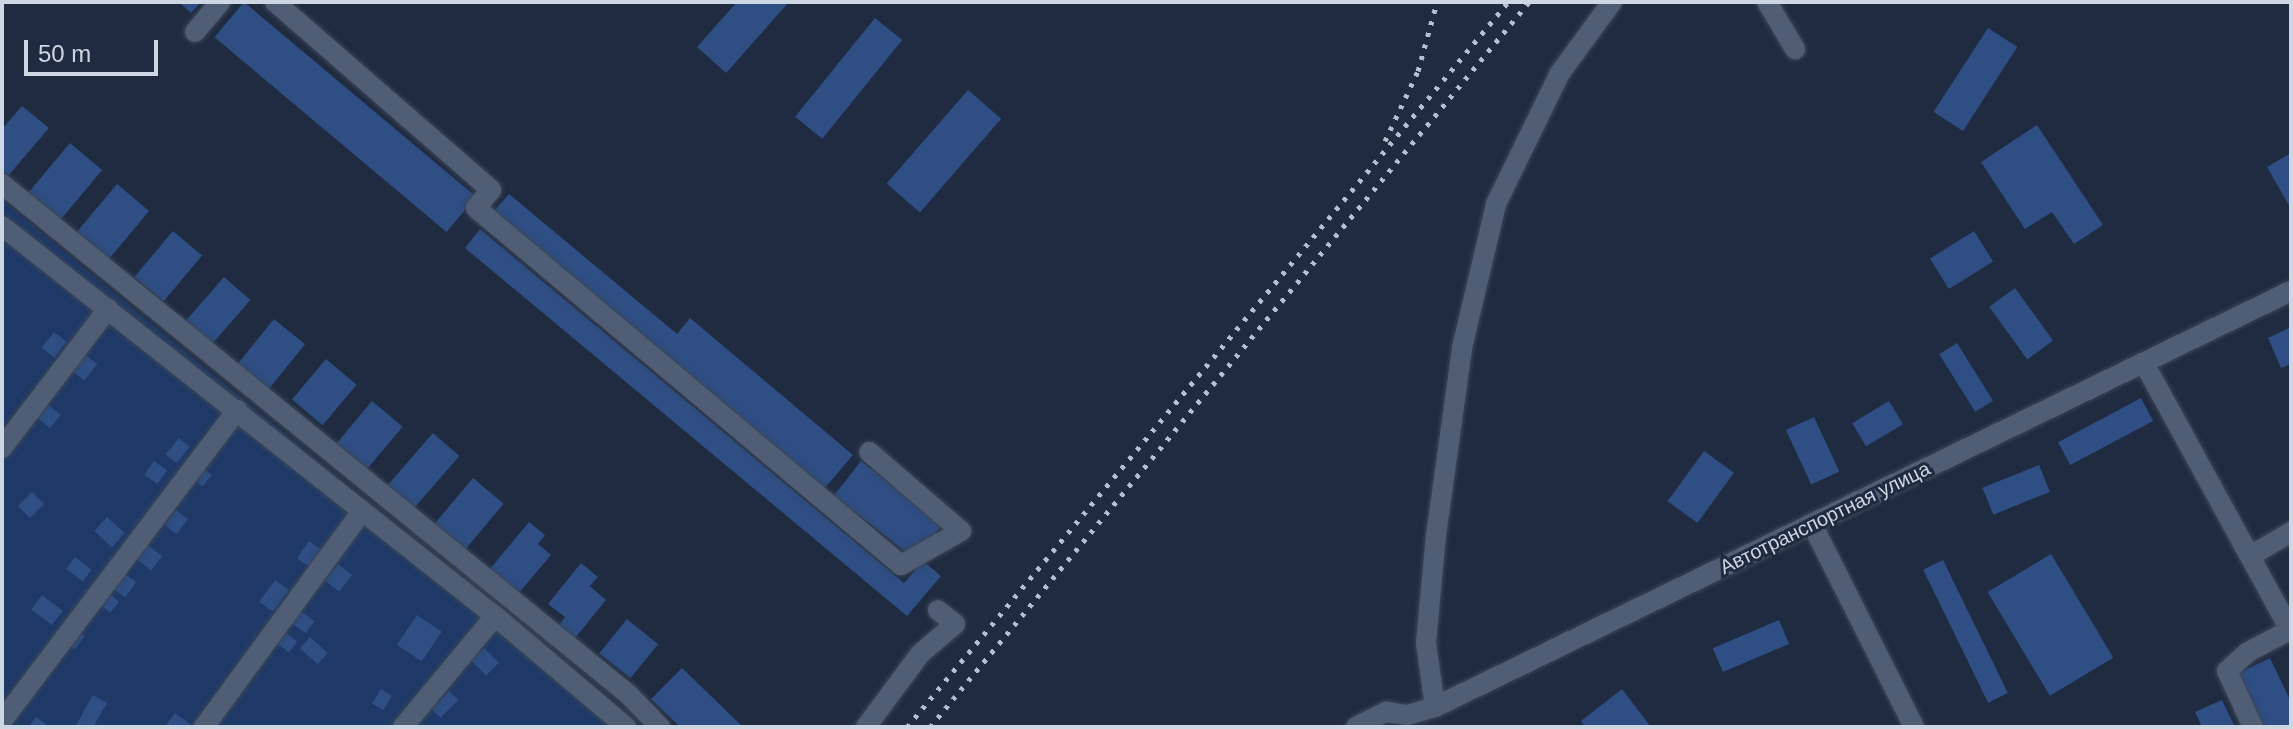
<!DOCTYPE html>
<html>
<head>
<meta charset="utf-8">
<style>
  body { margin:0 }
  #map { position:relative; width:2293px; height:729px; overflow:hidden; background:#1f2b40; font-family:Helvetica,sans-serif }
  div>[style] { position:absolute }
  .green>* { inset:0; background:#1e3967 }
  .building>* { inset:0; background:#2e4e84; transform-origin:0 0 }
  .roads { filter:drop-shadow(0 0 2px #3b4657) drop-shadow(0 0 2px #3b4657) }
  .minor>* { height:20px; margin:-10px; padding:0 10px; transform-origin:10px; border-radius:10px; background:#4f5e75 }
  .rail>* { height:5px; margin-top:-2.5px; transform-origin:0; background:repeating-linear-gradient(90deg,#b6bfcd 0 4px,transparent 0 12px) }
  span { translate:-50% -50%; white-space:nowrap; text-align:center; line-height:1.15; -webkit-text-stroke:6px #1f2b40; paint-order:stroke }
  .street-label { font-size:20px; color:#cdd6e3 }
  .frame { position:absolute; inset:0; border:4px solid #cdd6e3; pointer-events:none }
  .scale { position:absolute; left:24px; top:40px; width:134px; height:36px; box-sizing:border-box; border:4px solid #cdd6e3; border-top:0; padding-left:10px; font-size:24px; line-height:28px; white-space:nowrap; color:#cdd6e3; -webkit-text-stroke:6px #1f2b40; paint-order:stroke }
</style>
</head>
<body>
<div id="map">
  <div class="green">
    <i style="clip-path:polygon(2px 200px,640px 727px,2px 727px)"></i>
  </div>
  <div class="building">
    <i style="clip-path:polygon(179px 2px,201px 2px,191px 13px)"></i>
    <i style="left:244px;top:2px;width:303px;height:46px;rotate:40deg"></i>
    <i style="clip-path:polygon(737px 2px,789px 2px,726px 73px,697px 47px)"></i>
    <i style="left:875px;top:18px;width:35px;height:127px;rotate:39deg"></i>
    <i style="left:1988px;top:28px;width:35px;height:100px;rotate:33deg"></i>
    <i style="left:968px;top:90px;width:44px;height:124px;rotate:41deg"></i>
    <i style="clip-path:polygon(22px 106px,49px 128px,8px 176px,2px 171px,2px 129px)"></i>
    <i style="clip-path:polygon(2037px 125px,2103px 225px,2074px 244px,2052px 212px,2025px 229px,1981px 162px)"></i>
    <i style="left:70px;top:143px;width:42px;height:65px;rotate:40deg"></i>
    <i style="clip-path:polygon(2291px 153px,2291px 209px,2267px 167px)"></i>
    <i style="left:117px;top:184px;width:42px;height:63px;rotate:40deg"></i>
    <i style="clip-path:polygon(509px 194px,677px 334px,690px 318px,853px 455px,824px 489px,493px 212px)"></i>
    <i style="clip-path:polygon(480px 229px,904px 583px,923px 561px,941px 576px,907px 616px,465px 248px)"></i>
    <i style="left:173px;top:231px;width:38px;height:60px;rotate:40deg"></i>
    <i style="left:1974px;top:231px;width:36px;height:52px;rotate:58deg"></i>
    <i style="left:224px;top:277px;width:35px;height:59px;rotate:41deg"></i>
    <i style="left:2015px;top:288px;width:65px;height:32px;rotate:54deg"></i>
    <i style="left:274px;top:319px;width:40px;height:58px;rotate:39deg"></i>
    <i style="clip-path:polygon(2291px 327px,2291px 364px,2281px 368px,2268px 338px)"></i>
    <i style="left:54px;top:332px;width:16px;height:20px;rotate:38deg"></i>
    <i style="left:1957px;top:343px;width:68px;height:21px;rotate:58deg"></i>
    <i style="left:81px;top:351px;width:21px;height:21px;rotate:39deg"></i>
    <i style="left:326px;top:359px;width:40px;height:53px;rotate:40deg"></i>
    <i style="left:2141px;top:398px;width:26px;height:94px;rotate:62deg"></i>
    <i style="left:372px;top:401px;width:40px;height:55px;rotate:40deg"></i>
    <i style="left:1889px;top:401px;width:27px;height:43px;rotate:59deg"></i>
    <i style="left:46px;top:403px;width:19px;height:17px;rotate:39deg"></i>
    <i style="left:1814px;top:417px;width:60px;height:31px;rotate:65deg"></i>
    <i style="left:433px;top:433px;width:35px;height:70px;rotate:41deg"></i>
    <i style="left:179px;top:438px;width:14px;height:21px;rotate:39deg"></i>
    <i style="left:1704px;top:451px;width:37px;height:62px;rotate:36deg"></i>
    <i style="left:154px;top:461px;width:16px;height:17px;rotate:35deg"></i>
    <i style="left:861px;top:461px;width:103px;height:44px;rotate:38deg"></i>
    <i style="left:2039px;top:465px;width:29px;height:61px;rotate:68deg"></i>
    <i style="left:201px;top:466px;width:14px;height:15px;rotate:39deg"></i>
    <i style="left:473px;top:478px;width:40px;height:60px;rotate:40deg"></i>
    <i style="left:32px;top:492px;width:17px;height:20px;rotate:45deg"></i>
    <i style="left:176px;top:510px;width:15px;height:19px;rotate:37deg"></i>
    <i style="left:107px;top:517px;width:24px;height:19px;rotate:42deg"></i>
    <i style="clip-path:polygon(529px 522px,545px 535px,538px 544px,551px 555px,518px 594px,489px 570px)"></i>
    <i style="left:309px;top:541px;width:16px;height:21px;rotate:35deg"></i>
    <i style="left:144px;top:542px;width:23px;height:18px;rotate:38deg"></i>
    <i style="left:2051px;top:554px;width:121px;height:74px;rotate:59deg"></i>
    <i style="left:75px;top:557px;width:21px;height:15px;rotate:37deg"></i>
    <i style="left:1943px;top:560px;width:148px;height:22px;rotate:64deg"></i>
    <i style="clip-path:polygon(581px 563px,598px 577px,590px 586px,606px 600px,575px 638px,559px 625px,565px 617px,548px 604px)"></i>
    <i style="left:338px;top:564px;width:18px;height:21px;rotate:38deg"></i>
    <i style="left:119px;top:570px;width:21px;height:19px;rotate:35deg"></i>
    <i style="left:275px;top:580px;width:17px;height:27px;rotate:36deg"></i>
    <i style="left:106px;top:591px;width:17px;height:14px;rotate:40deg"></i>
    <i style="left:42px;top:595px;width:26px;height:18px;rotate:37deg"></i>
    <i style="left:299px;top:610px;width:19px;height:15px;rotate:36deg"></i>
    <i style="left:417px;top:615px;width:30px;height:36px;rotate:34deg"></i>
    <i style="left:627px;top:619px;width:40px;height:44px;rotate:39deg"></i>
    <i style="left:1779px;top:620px;width:26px;height:72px;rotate:67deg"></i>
    <i style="left:73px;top:627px;width:15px;height:17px;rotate:37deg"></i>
    <i style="left:286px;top:633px;width:14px;height:14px;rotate:36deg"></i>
    <i style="left:310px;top:637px;width:24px;height:15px;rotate:42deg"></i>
    <i style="left:484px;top:648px;width:21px;height:18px;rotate:45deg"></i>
    <i style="clip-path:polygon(2270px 658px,2291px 702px,2291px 727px,2264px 727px,2239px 673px)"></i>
    <i style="clip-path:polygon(682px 668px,743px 727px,680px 727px,651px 699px)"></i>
    <i style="left:381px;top:689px;width:13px;height:17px;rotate:32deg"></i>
    <i style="clip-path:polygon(1622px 689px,1651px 727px,1585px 727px,1581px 721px)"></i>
    <i style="left:449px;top:691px;width:13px;height:25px;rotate:45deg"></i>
    <i style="clip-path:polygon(93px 695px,107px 703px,93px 727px,75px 727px)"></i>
    <i style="clip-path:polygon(2222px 700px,2235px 727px,2202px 727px,2195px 712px)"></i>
    <i style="clip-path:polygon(175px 713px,190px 724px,188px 727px,165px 727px)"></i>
    <i style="clip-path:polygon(36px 717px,50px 727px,28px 727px)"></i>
  </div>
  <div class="roads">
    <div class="minor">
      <i style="left:275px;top:2px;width:286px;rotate:41deg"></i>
      <i style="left:491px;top:190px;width:23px;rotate:130deg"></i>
      <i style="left:476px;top:208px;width:555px;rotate:40.03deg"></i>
      <i style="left:901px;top:565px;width:69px;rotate:-29.5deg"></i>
      <i style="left:961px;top:531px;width:121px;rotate:-139.3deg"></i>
      <i style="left:1767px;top:2px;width:55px;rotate:59.2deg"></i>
      <i style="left:195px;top:32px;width:39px;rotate:-50deg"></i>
      <i style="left:2px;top:184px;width:807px;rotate:39.17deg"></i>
      <i style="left:628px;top:694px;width:46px;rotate:45.9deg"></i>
      <i style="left:2px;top:226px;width:629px;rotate:38.35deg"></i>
      <i style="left:495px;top:616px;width:172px;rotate:40.3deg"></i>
      <i style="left:2144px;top:363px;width:306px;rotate:61.3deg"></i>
      <i style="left:2px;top:448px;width:175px;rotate:-52.7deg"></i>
      <i style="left:1812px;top:524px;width:227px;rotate:63.3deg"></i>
      <i style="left:2250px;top:556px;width:48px;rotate:-30.3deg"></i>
      <i style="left:1435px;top:707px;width:65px;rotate:-98deg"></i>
      <i style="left:1426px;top:643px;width:107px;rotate:-84.7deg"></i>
      <i style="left:1436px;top:536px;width:190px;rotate:-82.1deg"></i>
      <i style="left:1462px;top:348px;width:148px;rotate:-76.7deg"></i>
      <i style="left:1496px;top:204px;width:146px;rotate:-64deg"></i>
      <i style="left:1560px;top:73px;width:88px;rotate:-53.8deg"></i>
      <i style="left:2px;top:721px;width:390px;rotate:-52.9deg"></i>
      <i style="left:204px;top:727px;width:268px;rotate:-53.8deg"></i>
      <i style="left:403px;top:727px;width:144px;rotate:-50.3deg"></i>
      <i style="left:866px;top:727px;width:91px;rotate:-53.5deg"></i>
      <i style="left:920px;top:654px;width:46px;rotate:-40.6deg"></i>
      <i style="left:955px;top:624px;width:22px;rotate:-141deg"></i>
      <i style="left:1356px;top:727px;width:34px;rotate:-27deg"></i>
      <i style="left:1386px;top:712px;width:22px;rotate:8deg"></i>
      <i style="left:1408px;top:715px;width:28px;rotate:-17deg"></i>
      <i style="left:1435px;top:707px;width:952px;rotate:-25.92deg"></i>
      <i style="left:2253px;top:727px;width:62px;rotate:-114.9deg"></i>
      <i style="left:2227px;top:671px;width:28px;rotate:-42deg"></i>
      <i style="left:2248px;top:652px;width:47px;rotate:-27.6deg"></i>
    </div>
  </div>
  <div class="rail">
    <i style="left:1385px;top:141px;width:77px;rotate:-64.8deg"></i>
    <i style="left:1418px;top:71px;width:72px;rotate:-74.6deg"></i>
    <i style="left:907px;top:727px;width:942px;rotate:-50.34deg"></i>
    <i style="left:930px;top:727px;width:940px;rotate:-50.44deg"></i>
  </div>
  <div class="street-label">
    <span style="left:1825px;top:518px;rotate:-26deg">Автотранспортная улица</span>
  </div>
  <div class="frame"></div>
  <div class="scale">50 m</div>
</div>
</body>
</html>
